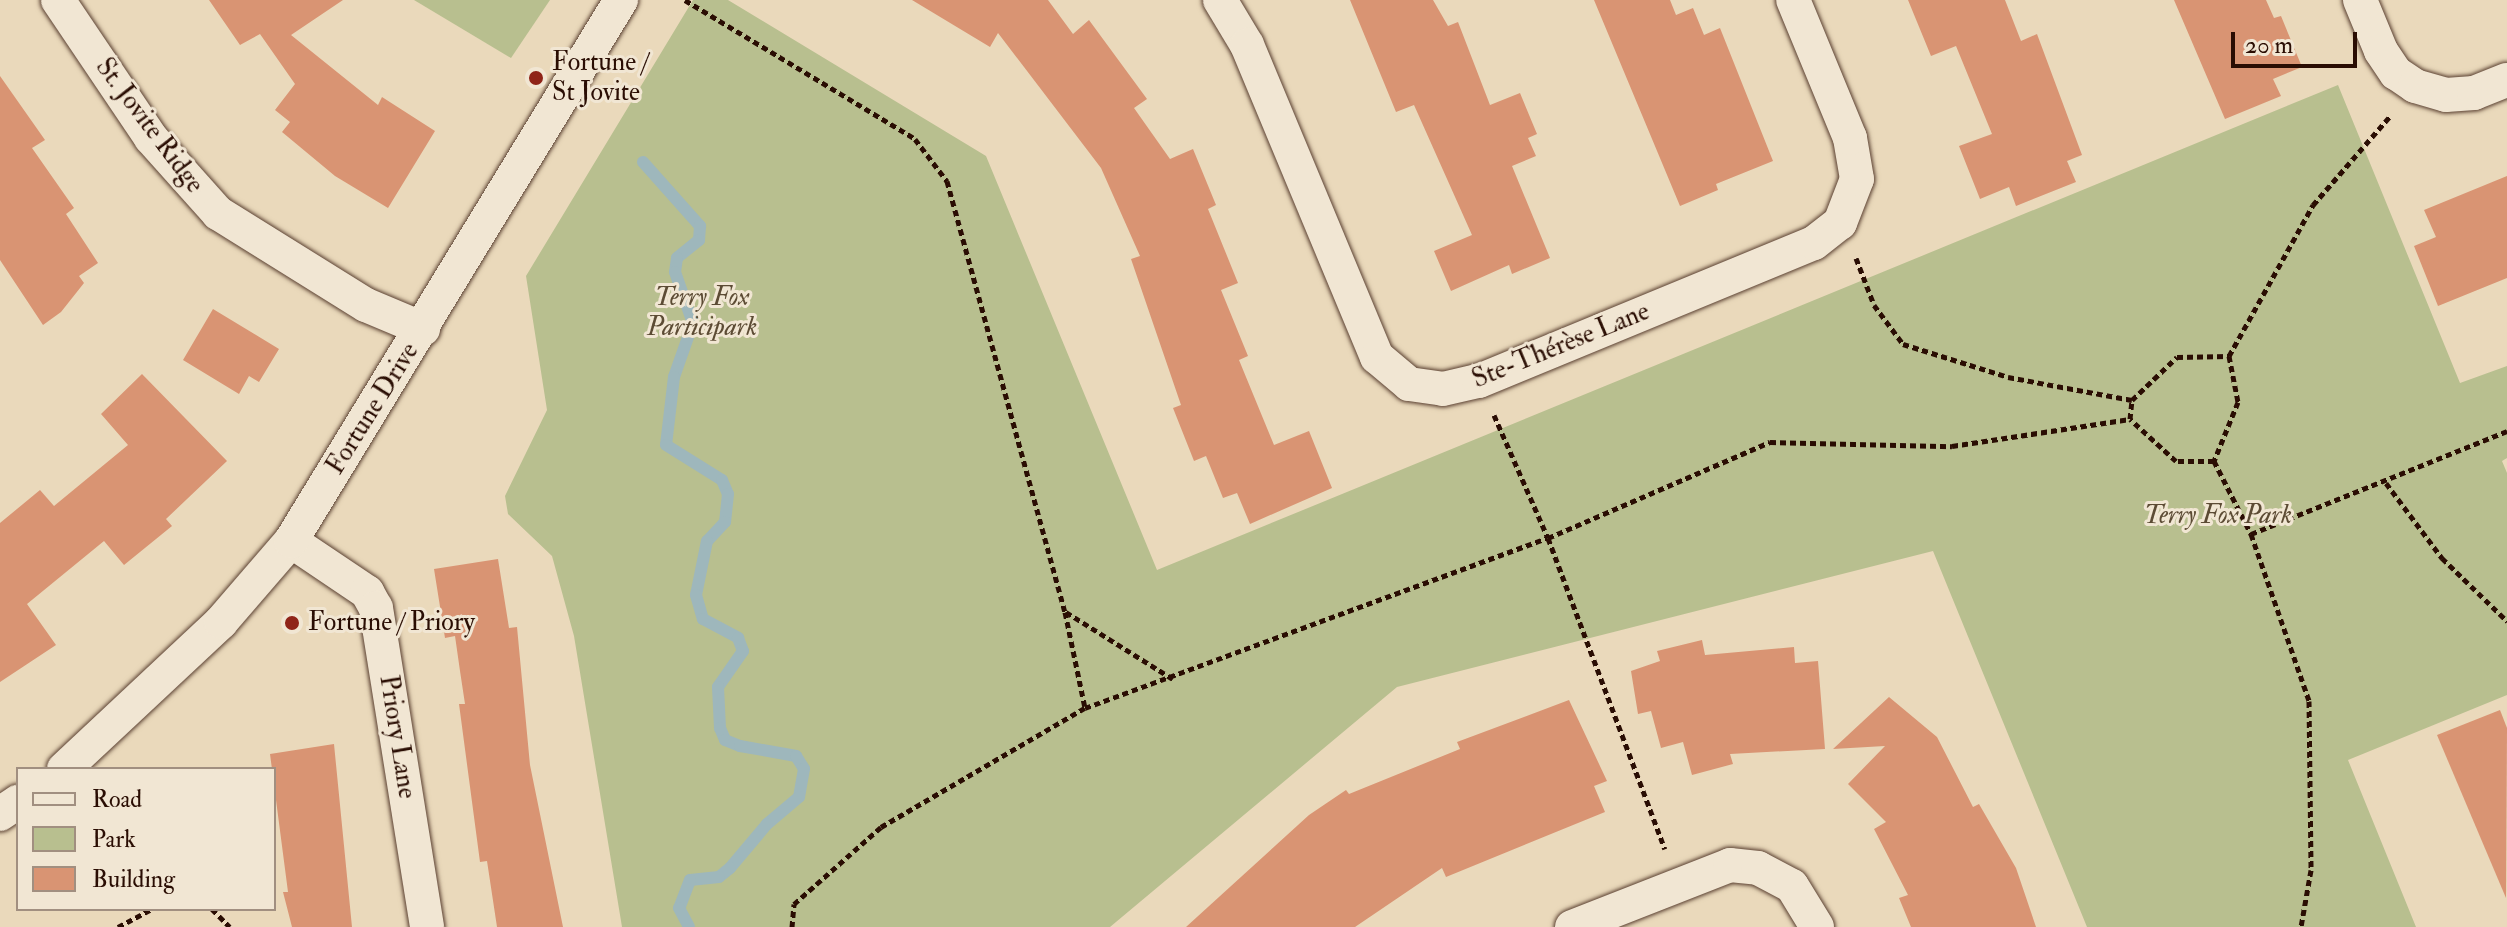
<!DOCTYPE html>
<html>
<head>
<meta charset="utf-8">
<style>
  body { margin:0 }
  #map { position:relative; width:2507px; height:927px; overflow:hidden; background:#ead9bb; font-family:"IM FELL Double Pica",serif }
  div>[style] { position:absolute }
  .green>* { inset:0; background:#b8bf8f }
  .stream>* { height:12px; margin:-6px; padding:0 6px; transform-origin:6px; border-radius:6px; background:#9eb7bc }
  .building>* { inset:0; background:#d99473 }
  .path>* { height:5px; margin-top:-2.5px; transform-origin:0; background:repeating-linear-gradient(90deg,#2a0d03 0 6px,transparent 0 10px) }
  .roads { filter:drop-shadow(0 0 2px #5a4031) drop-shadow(0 0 2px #5a4031) }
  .street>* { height:34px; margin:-17px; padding:0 17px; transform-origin:17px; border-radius:17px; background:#f1e6d3 }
  .dots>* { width:22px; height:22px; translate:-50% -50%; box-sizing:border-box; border:4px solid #f1e6d3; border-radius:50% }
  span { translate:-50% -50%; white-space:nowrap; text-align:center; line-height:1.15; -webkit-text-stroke:6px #f1e6d3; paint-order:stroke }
  .poi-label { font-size:26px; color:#2a0d03 }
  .left { translate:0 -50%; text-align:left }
  .street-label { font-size:26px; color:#2a0d03 }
  .park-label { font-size:26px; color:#5c4b34; font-style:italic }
  .legend { position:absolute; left:16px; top:767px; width:260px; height:144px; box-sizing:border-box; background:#f1e6d3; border:2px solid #a18f80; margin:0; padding:10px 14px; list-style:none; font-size:24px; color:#2a0d03 }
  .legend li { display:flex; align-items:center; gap:16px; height:40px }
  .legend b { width:40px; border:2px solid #a18f80 }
  .scale { position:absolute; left:2231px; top:32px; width:126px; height:36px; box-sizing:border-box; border:4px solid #2a0d03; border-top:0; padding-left:10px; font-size:24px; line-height:28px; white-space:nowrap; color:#2a0d03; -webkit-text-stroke:6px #f1e6d3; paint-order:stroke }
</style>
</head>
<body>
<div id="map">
  <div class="green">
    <i style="clip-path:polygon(414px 0,550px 0,511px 58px)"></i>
    <i style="clip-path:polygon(693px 0,728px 0,986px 156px,1157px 570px,2338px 85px,2460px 383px,2507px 366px,2507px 458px,2502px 461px,2507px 473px,2507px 695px,2348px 760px,2416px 927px,2087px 927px,1933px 551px,1397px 687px,1110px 927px,622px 927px,574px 636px,552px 556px,508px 514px,505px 496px,547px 410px,526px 276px)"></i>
  </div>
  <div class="stream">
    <i style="left:643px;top:162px;width:86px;rotate:48.3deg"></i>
    <i style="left:700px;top:226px;width:14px;rotate:94deg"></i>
    <i style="left:699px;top:240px;width:28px;rotate:141deg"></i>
    <i style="left:677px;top:258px;width:14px;rotate:98deg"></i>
    <i style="left:675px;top:272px;width:54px;rotate:70.6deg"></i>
    <i style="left:693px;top:323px;width:57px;rotate:109.4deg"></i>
    <i style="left:674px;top:377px;width:68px;rotate:96.7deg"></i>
    <i style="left:666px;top:445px;width:66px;rotate:32deg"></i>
    <i style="left:722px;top:480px;width:15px;rotate:67deg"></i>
    <i style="left:728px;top:494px;width:28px;rotate:96deg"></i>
    <i style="left:725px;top:522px;width:26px;rotate:133deg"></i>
    <i style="left:707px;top:541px;width:55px;rotate:101.5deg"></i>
    <i style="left:696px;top:595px;width:25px;rotate:74deg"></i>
    <i style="left:703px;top:619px;width:40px;rotate:28deg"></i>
    <i style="left:738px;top:638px;width:14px;rotate:69deg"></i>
    <i style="left:743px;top:651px;width:44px;rotate:124.8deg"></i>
    <i style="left:718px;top:687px;width:41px;rotate:87.2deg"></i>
    <i style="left:720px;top:728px;width:13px;rotate:67deg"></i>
    <i style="left:725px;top:740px;width:16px;rotate:22deg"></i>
    <i style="left:740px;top:746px;width:57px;rotate:10.1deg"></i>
    <i style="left:796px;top:756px;width:15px;rotate:58deg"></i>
    <i style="left:804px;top:769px;width:28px;rotate:100deg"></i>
    <i style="left:799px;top:797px;width:42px;rotate:139.8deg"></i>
    <i style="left:767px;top:824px;width:57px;rotate:130.1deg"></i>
    <i style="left:730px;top:868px;width:14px;rotate:141deg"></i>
    <i style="left:719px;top:877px;width:29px;rotate:174deg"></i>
    <i style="left:690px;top:880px;width:30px;rotate:111deg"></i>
    <i style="left:679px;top:908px;width:21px;rotate:62deg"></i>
  </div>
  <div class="building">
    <i style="clip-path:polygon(209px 0,343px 0,291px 35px,378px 105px,382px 97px,435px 131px,388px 208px,335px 176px,282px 132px,290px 122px,275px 110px,295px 84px,260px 34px,240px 45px)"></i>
    <i style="clip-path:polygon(912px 0,1048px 0,1073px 34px,1089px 20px,1147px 99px,1134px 108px,1170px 159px,1193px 149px,1216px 205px,1208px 209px,1238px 283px,1221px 290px,1248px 356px,1239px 360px,1274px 445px,1309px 431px,1332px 488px,1250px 524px,1237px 493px,1223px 498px,1206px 456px,1194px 461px,1173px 408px,1181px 405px,1131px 259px,1140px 256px,1101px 168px,998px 33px,990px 47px)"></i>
    <i style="clip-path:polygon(1350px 0,1433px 0,1448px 26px,1458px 22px,1490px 105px,1520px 93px,1537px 134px,1528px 138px,1536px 156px,1512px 166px,1550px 258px,1512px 274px,1509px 265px,1451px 291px,1434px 251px,1472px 235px,1414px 105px,1396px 112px)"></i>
    <i style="clip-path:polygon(1594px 0,1670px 0,1676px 15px,1693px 8px,1704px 35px,1720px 28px,1773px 161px,1716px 184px,1718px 190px,1680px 206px)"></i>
    <i style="clip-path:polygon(1908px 0,2005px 0,2021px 41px,2037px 34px,2082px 155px,2067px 161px,2076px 182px,2016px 206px,2009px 187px,1980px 199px,1959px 146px,1992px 134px,1956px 46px,1931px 56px)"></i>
    <i style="clip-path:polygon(2174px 0,2266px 0,2274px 18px,2281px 16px,2302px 67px,2273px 79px,2281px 96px,2225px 119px)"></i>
    <i style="clip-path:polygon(0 76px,45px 140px,32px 148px,74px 208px,66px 214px,98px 263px,79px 276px,84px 283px,61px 312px,43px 325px,0 260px)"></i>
    <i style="clip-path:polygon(2507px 176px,2507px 278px,2438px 306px,2414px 246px,2436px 237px,2424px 210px)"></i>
    <i style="clip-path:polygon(213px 309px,279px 349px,259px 382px,249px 376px,239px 394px,183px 360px)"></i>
    <i style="clip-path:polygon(142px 374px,227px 461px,166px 519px,172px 526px,124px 565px,104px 541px,27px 604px,56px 645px,0 682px,0 523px,40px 490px,54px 506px,128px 445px,101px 414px)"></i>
    <i style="clip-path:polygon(498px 559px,509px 628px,517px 627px,530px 765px,563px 927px,497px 927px,487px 861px,480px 862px,459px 704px,465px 704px,460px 671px,455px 636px,445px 638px,434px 569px)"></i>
    <i style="clip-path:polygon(1702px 640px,1705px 655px,1794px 647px,1795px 663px,1818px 661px,1825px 749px,1730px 754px,1733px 764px,1692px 775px,1683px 742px,1661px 748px,1651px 711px,1638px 714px,1631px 671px,1660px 661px,1657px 651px)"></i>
    <i style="clip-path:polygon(1889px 697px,1937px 737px,1973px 807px,1979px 804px,2016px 868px,2036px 927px,1911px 927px,1899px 898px,1908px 895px,1874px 829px,1886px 822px,1848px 784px,1885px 746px,1833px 749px)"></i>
    <i style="clip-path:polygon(1569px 700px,1607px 781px,1594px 786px,1605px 812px,1446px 877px,1442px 868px,1355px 927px,1186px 927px,1309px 815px,1346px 790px,1349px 794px,1460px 749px,1457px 742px)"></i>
    <i style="clip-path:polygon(2500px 710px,2507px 728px,2506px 898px,2437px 735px)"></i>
    <i style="clip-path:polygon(334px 744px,352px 927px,292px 927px,283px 892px,288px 892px,270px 754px)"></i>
  </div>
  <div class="path">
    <i style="left:685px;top:0;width:269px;rotate:31.1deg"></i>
    <i style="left:915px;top:139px;width:53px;rotate:52.7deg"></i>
    <i style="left:947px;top:181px;width:447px;rotate:74.7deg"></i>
    <i style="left:1065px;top:612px;width:98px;rotate:78.2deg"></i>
    <i style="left:1856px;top:258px;width:50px;rotate:69deg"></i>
    <i style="left:1874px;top:305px;width:49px;rotate:53.4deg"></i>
    <i style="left:1903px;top:344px;width:110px;rotate:17.4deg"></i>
    <i style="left:2008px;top:377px;width:126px;rotate:10.5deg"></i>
    <i style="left:2229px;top:356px;width:173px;rotate:-60.9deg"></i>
    <i style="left:2313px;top:205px;width:118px;rotate:-49.1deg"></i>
    <i style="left:1494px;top:415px;width:134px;rotate:66.3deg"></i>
    <i style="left:1548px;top:538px;width:332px;rotate:69.4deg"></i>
    <i style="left:2214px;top:461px;width:38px;rotate:180deg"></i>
    <i style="left:2176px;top:461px;width:62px;rotate:-137.6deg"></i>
    <i style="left:2130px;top:419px;width:19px;rotate:-84deg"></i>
    <i style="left:2132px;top:400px;width:62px;rotate:-43.7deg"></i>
    <i style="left:2177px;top:357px;width:52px;rotate:-1.1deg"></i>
    <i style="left:2229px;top:356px;width:47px;rotate:78.9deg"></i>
    <i style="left:2238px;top:402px;width:64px;rotate:112.1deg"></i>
    <i style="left:2214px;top:461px;width:82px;rotate:63.1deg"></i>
    <i style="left:2251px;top:534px;width:177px;rotate:70.8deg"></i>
    <i style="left:2309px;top:701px;width:169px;rotate:89.3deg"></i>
    <i style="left:2311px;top:870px;width:58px;rotate:100deg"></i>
    <i style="left:2386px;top:483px;width:94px;rotate:53.3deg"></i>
    <i style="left:2442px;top:558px;width:91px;rotate:44.1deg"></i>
    <i style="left:2251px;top:534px;width:276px;rotate:-21.9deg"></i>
    <i style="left:1066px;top:612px;width:126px;rotate:32.1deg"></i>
    <i style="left:212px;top:909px;width:25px;rotate:45deg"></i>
    <i style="left:118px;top:927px;width:38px;rotate:-28deg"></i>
    <i style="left:792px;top:927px;width:23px;rotate:-85deg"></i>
    <i style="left:794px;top:904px;width:116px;rotate:-41.5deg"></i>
    <i style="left:881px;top:827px;width:236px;rotate:-30.3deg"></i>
    <i style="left:1085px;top:708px;width:493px;rotate:-20.2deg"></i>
    <i style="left:1548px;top:538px;width:242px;rotate:-23.4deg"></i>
    <i style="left:1770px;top:442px;width:182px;rotate:1.3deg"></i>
    <i style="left:1952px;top:446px;width:180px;rotate:-8.6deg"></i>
  </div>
  <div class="roads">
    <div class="street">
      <i style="left:58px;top:0;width:166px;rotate:56deg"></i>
      <i style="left:151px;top:138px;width:101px;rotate:48.2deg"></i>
      <i style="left:218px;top:213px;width:174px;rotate:31.9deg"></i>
      <i style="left:366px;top:305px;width:62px;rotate:22.8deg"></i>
      <i style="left:1220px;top:0;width:52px;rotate:59deg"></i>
      <i style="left:1247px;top:45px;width:338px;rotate:67.4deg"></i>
      <i style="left:1377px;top:357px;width:42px;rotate:40.2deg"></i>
      <i style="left:1409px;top:384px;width:34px;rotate:8deg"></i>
      <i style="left:1443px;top:389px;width:37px;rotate:-13deg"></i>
      <i style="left:1479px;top:381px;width:362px;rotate:-22.4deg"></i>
      <i style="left:1814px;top:243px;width:33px;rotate:-38deg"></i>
      <i style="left:1840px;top:223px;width:47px;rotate:-68.9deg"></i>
      <i style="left:1857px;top:179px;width:42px;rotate:-99.7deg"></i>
      <i style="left:1850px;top:138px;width:149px;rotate:-112.4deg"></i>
      <i style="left:2360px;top:0;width:55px;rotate:67.6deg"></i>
      <i style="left:2381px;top:51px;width:27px;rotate:56deg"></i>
      <i style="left:2396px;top:73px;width:23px;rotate:34deg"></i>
      <i style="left:2415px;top:86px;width:32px;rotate:16deg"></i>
      <i style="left:2446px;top:95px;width:28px;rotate:-4deg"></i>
      <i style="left:2474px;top:93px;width:35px;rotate:-22deg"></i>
      <i style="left:291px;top:541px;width:92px;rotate:33.9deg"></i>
      <i style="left:367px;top:592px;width:18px;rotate:61deg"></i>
      <i style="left:376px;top:608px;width:323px;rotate:80.9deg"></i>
      <i style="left:64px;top:769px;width:215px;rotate:-43.1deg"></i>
      <i style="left:221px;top:622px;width:107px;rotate:-49.2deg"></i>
      <i style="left:291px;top:541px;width:634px;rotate:-58.62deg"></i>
      <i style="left:0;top:814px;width:22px;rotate:-34deg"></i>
      <i style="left:1572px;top:927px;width:170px;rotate:-21.4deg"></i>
      <i style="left:1730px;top:865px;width:28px;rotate:6deg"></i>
      <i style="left:1758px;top:868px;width:38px;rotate:28deg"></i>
      <i style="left:1792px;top:886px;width:48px;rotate:58.6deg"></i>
    </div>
  </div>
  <div class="dots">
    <i style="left:536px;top:78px;background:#8f2418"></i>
    <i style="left:292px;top:623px;background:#8f2418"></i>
  </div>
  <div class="poi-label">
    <span class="left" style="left:552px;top:78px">Fortune /<br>St Jovite</span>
    <span class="left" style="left:308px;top:623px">Fortune / Priory</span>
  </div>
  <div class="street-label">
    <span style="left:149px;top:126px;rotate:53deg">St. Jovite Ridge</span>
    <span style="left:1561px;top:346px;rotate:-22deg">Ste-Thérèse Lane</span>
    <span style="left:373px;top:409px;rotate:-58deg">Fortune Drive</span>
    <span style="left:397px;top:737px;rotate:81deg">Priory Lane</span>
  </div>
  <div class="park-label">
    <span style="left:702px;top:313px">Terry Fox<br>Participark</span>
    <span style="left:2218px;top:516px">Terry Fox Park</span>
  </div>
  <ul class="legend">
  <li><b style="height:10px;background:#f1e6d3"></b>Road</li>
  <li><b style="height:22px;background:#b8bf8f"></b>Park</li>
  <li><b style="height:22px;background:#d99473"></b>Building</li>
  </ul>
  <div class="scale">20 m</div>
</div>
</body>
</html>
